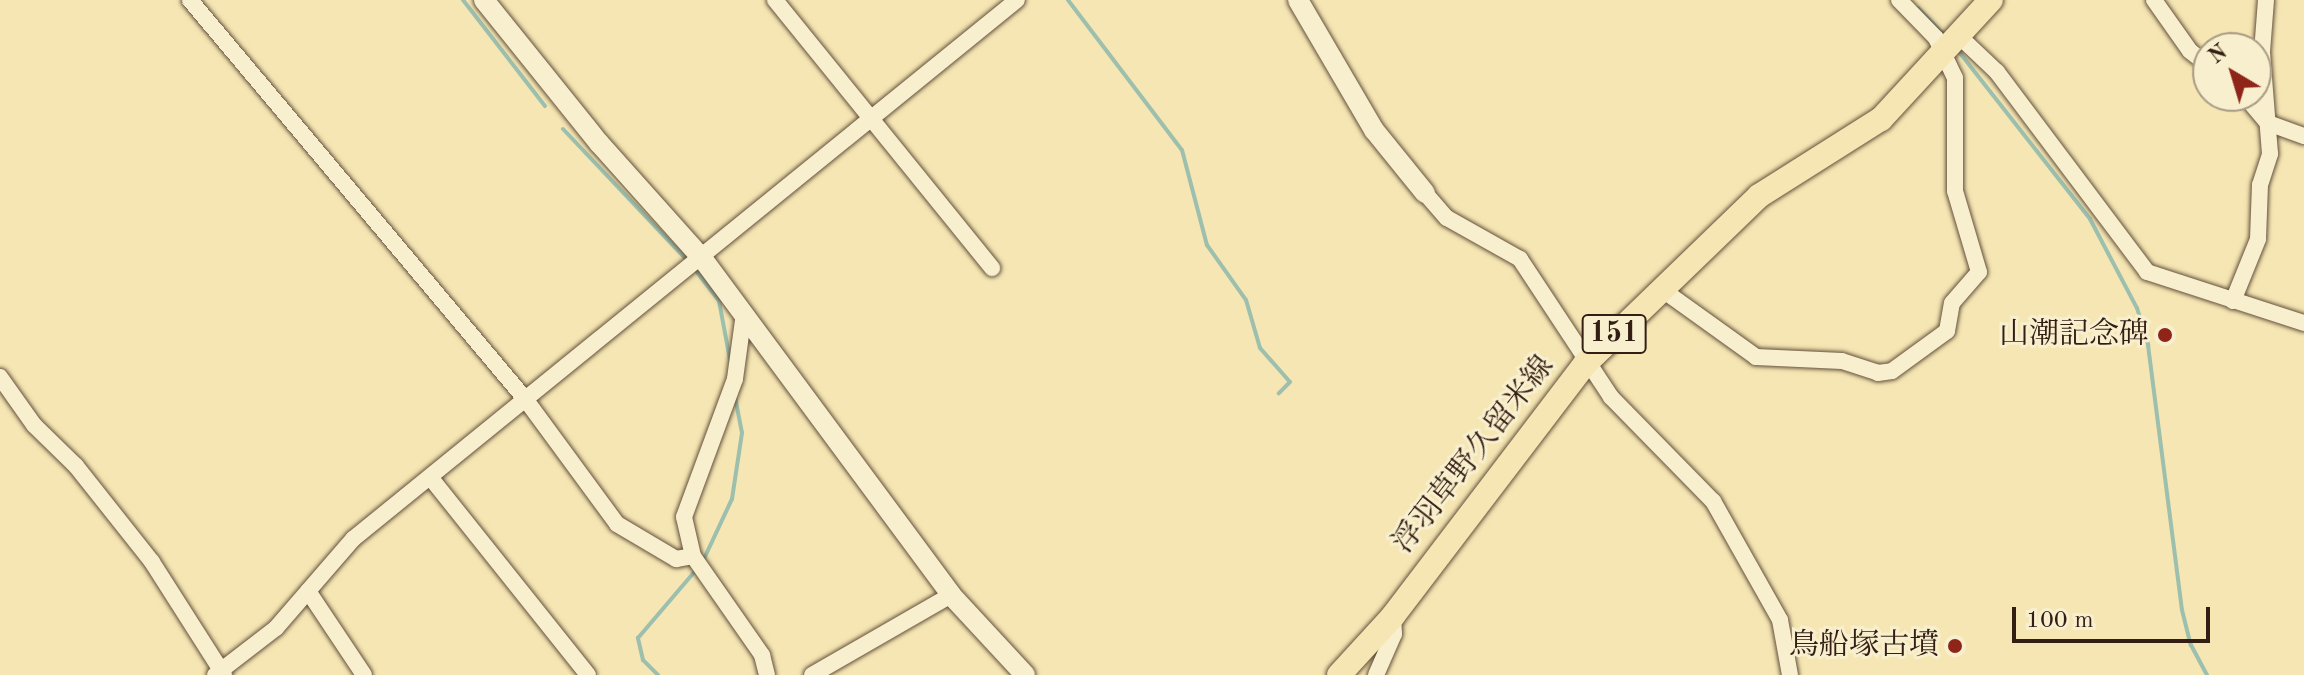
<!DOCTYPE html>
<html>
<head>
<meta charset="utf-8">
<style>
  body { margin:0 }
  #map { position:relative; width:2304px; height:675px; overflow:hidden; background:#f5e6b3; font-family:"Old Standard TT","Noto Serif JP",serif }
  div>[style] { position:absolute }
  .stream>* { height:4px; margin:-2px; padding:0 2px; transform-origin:2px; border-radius:2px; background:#9cbfae }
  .roads { filter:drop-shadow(0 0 2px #64503c) drop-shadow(0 0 2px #64503c) }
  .minor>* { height:16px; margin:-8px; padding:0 8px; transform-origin:8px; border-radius:8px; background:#f8efce }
  .tertiary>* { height:20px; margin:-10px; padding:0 10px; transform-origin:10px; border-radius:10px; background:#f8efce }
  .primary>* { height:24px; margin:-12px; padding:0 12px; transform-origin:12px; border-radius:12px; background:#f5e6b3 }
  .dots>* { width:22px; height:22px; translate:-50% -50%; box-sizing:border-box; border:4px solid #f8efce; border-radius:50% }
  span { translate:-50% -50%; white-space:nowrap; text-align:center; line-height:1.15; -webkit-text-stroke:6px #f8efce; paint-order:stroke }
  .shield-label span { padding:2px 6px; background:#f8efce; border:2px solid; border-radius:6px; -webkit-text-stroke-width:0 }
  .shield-label { font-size:28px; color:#331e14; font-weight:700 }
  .poi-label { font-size:30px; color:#331e14 }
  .right { translate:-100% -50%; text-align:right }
  .street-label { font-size:30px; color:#331e14 }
  .north { position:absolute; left:2192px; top:32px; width:80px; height:80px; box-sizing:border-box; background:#f8efce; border:2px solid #a99b84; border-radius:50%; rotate:322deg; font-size:22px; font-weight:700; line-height:32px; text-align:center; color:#331e14 }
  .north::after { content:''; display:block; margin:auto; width:28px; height:36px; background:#8f2418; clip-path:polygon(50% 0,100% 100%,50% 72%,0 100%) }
  .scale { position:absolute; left:2012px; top:607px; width:198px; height:36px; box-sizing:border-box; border:4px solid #331e14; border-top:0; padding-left:10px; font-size:24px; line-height:28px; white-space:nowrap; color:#331e14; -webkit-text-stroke:6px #f8efce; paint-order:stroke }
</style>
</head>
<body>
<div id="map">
  <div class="stream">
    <i style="left:463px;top:0;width:134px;rotate:52.3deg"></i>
    <i style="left:1068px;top:0;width:188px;rotate:52.8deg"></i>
    <i style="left:1182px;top:150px;width:98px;rotate:75.3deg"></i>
    <i style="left:1207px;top:245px;width:67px;rotate:54.7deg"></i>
    <i style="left:1246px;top:300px;width:50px;rotate:73.7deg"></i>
    <i style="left:1260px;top:348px;width:45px;rotate:48.6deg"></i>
    <i style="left:1290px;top:382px;width:16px;rotate:135deg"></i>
    <i style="left:1918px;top:8px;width:39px;rotate:46deg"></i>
    <i style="left:1956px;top:48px;width:217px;rotate:51.9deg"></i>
    <i style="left:2090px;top:219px;width:101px;rotate:62.2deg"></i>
    <i style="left:2137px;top:308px;width:39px;rotate:73deg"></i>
    <i style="left:2148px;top:345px;width:267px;rotate:82.7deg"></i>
    <i style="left:2182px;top:610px;width:36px;rotate:76deg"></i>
    <i style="left:2191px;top:645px;width:34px;rotate:62deg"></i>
    <i style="left:563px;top:129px;width:180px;rotate:46.6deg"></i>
    <i style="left:693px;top:267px;width:43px;rotate:52.6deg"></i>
    <i style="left:719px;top:301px;width:60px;rotate:79.4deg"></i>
    <i style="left:702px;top:563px;width:71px;rotate:-64.9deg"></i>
    <i style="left:732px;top:499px;width:67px;rotate:-81.4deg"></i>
    <i style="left:742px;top:433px;width:38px;rotate:-101deg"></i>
    <i style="left:658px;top:675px;width:21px;rotate:-135deg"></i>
    <i style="left:643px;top:660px;width:23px;rotate:-103deg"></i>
    <i style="left:638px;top:638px;width:89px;rotate:-49.5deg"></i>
  </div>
  <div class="roads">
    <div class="minor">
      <i style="left:190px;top:0;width:522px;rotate:49.97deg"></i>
      <i style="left:526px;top:400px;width:154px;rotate:53.7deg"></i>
      <i style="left:617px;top:524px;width:69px;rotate:30.7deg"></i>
      <i style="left:676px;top:559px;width:17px;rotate:-10deg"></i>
      <i style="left:775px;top:0;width:345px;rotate:51deg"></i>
      <i style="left:2154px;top:0;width:62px;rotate:54.8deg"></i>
      <i style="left:2190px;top:51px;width:23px;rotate:38deg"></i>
      <i style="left:1959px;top:36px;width:52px;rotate:43.5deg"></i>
      <i style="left:1997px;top:72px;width:250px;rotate:53.1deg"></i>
      <i style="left:2147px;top:272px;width:165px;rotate:18deg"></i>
      <i style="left:2245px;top:96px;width:35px;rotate:50deg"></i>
      <i style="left:2268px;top:123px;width:38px;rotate:20deg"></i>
      <i style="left:1425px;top:193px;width:33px;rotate:49deg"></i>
      <i style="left:1447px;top:218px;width:84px;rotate:29.3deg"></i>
      <i style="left:1520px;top:259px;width:165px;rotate:56.6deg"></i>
      <i style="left:1611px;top:397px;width:146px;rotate:45.6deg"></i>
      <i style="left:1713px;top:501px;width:137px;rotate:60.6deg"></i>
      <i style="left:1780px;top:620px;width:56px;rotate:79.7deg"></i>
      <i style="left:1660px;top:288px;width:118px;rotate:35.7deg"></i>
      <i style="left:1756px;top:357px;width:86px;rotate:2.7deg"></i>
      <i style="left:1842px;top:361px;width:38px;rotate:18deg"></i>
      <i style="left:1878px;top:373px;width:14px;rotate:-8deg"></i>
      <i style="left:1892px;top:371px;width:68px;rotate:-36deg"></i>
      <i style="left:1947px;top:331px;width:28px;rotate:-80deg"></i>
      <i style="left:1952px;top:303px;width:41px;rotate:-48.9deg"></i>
      <i style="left:1979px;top:272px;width:84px;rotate:-106.5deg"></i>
      <i style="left:1955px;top:191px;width:113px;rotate:-90deg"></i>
      <i style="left:1955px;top:78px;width:44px;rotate:-115.4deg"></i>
      <i style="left:1936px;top:38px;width:53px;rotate:-134.2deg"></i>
      <i style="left:2233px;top:301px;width:67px;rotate:-68deg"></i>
      <i style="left:2258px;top:239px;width:54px;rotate:-87.9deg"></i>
      <i style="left:2260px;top:185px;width:33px;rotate:-72deg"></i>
      <i style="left:2270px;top:154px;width:102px;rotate:-94.5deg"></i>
      <i style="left:2262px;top:52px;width:52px;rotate:-85.6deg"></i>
      <i style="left:744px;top:313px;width:67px;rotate:97.8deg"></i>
      <i style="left:735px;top:379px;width:147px;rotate:110.3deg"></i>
      <i style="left:684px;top:517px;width:40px;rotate:77deg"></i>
      <i style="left:693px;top:556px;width:121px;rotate:55.1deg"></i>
      <i style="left:762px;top:655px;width:21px;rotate:76deg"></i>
      <i style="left:0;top:377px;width:59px;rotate:54.7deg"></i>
      <i style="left:34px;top:425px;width:59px;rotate:44.3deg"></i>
      <i style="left:76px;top:466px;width:122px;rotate:51.6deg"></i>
      <i style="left:152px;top:562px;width:134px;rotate:57.5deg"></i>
      <i style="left:430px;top:477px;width:253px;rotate:51.4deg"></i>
      <i style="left:308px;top:591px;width:101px;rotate:56.3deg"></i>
      <i style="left:215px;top:675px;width:77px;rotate:-37.6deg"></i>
      <i style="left:276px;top:628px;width:118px;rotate:-49.1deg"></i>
      <i style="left:353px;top:539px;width:855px;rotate:-39.07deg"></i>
      <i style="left:812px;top:675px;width:160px;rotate:-29.9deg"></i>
      <i style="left:1376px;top:675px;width:45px;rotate:-66.3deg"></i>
      <i style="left:1394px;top:634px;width:18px;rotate:-93deg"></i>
    </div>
    <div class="tertiary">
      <i style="left:484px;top:0;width:184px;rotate:51.2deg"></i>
      <i style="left:599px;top:143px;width:154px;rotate:48.2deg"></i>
      <i style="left:702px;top:258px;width:419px;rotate:53.5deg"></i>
      <i style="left:951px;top:595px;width:109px;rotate:47.2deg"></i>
      <i style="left:1298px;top:0;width:151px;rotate:59.7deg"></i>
      <i style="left:1374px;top:130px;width:81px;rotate:51deg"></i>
    </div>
    <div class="primary">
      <i style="left:1339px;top:675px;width:80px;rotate:-47.5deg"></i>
      <i style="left:1393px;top:616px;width:317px;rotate:-52.7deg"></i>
      <i style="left:1585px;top:364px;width:242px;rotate:-44deg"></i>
      <i style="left:1759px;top:196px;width:144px;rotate:-32.3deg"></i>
      <i style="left:1881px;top:119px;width:162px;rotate:-47.3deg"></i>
    </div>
  </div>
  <div class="dots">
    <i style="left:2165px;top:335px;background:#8f2418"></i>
    <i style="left:1955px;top:646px;background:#8f2418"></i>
  </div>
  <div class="shield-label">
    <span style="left:1614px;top:334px">151</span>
  </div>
  <div class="poi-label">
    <span class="right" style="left:2149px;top:335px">山潮記念碑</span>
    <span class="right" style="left:1939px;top:646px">鳥船塚古墳</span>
  </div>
  <div class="street-label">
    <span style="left:1474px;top:455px;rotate:-52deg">浮羽草野久留米線</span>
  </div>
  <div class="north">N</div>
  <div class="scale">100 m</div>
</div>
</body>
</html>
